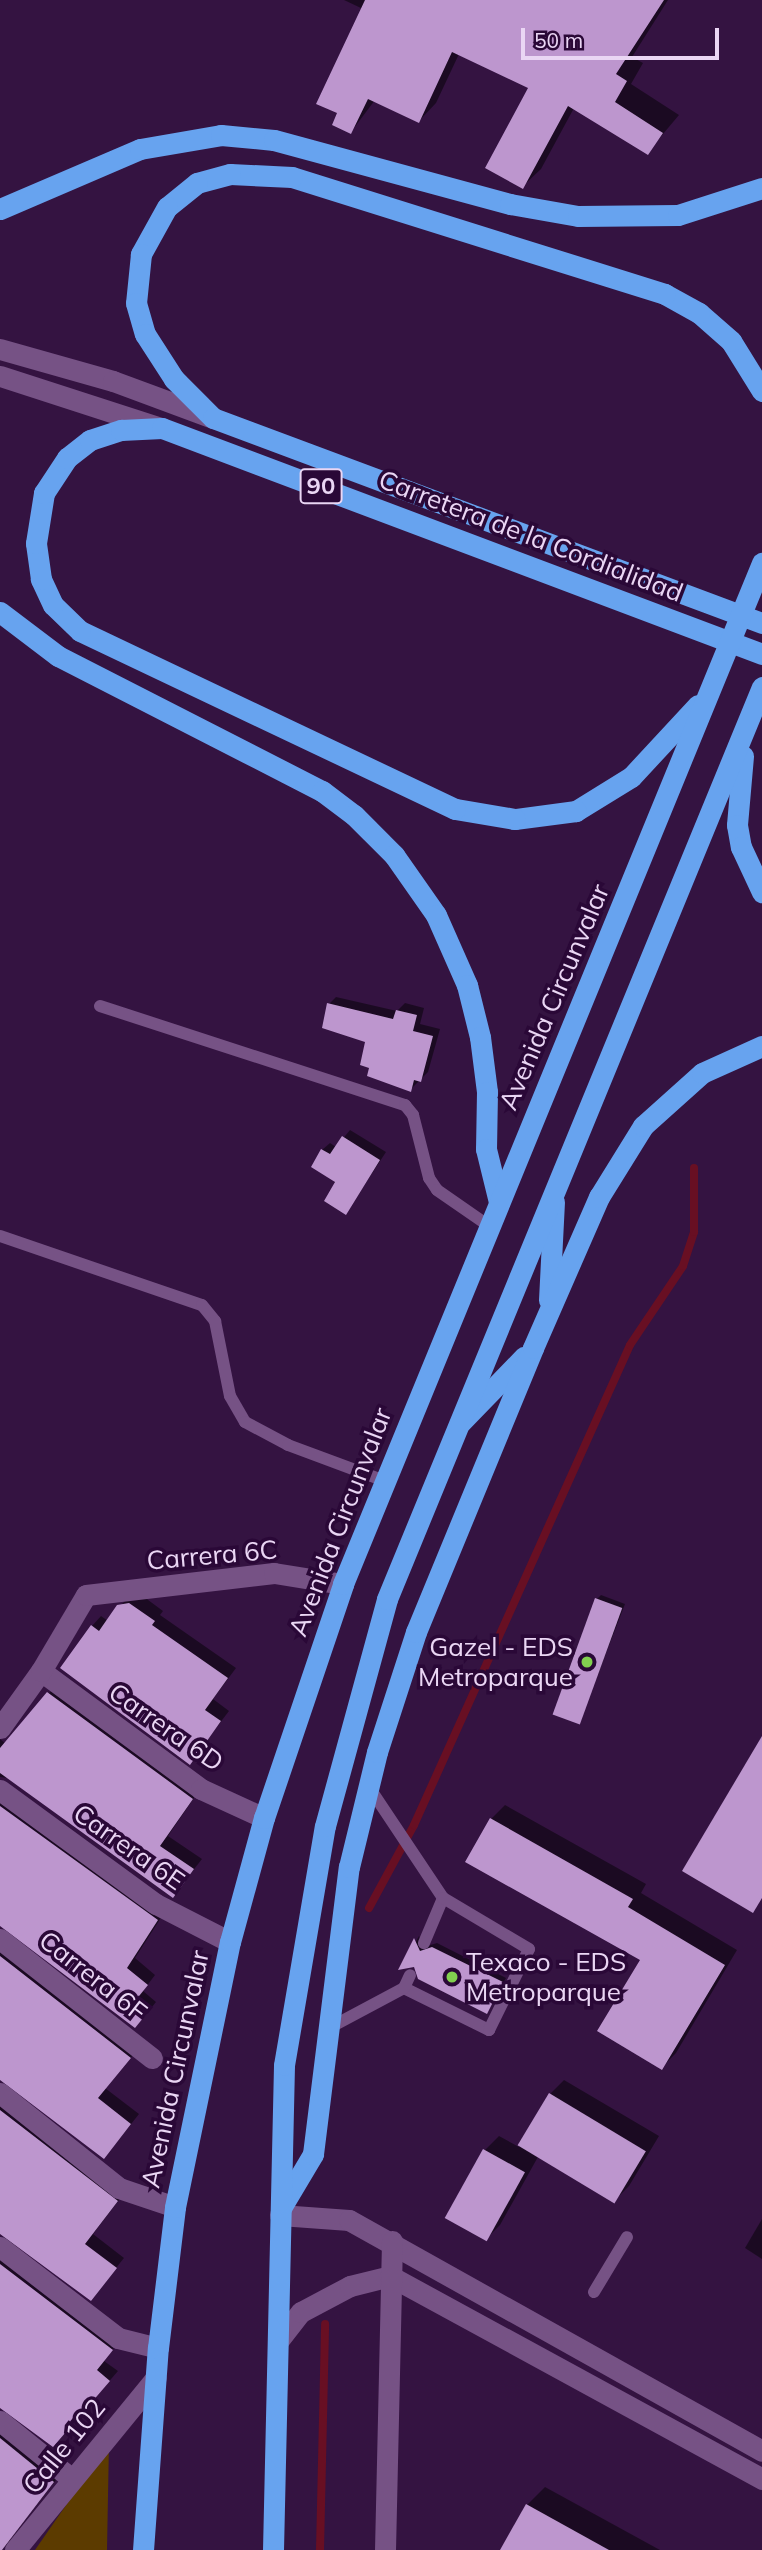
<!DOCTYPE html>
<html>
<head>
<meta charset="utf-8">
<style>
  body { margin:0 }
  #map { position:relative; width:762px; height:2550px; overflow:hidden; background:#341341; font-family:Mulish,sans-serif }
  div>[style] { position:absolute }
  .green>* { inset:0; background:#5c3b00 }
  .shadow>* { inset:0; background:#0007 }
  .stream>* { height:8px; margin:-4px; padding:0 4px; transform-origin:4px; border-radius:4px; background:#680f23 }
  .building>* { inset:0; background:#bd96ce; transform-origin:0 0 }
  .lane>* { height:12px; margin:-6px; padding:0 6px; transform-origin:6px; border-radius:6px; background:#765285 }
  .street>* { height:21px; margin:-10.5px; padding:0 10.5px; transform-origin:10.5px; border-radius:10.5px; background:#765285 }
  .secondary>* { height:21px; margin:-10.5px; padding:0 10.5px; transform-origin:10.5px; border-radius:10.5px; background:#765285 }
  .highway>* { height:21px; margin:-10.5px; padding:0 10.5px; transform-origin:10.5px; border-radius:10.5px; background:#67a3ef }
  .dots>* { width:19px; height:19px; translate:-50% -50%; box-sizing:border-box; border:4px solid #2a0837; border-radius:50% }
  span { translate:-50% -50%; white-space:nowrap; text-align:center; line-height:1.15; -webkit-text-stroke:7px #2a0837; paint-order:stroke }
  .shield-label span { padding:2px 5px; background:#2a0837; border:2px solid; border-radius:5px; -webkit-text-stroke-width:0 }
  .shield-label { font-size:24px; color:#ead6f4; font-weight:700 }
  .street-label { font-size:26px; color:#ead6f4 }
  .poi-label { font-size:26px; color:#ead6f4 }
  .right { translate:-100% -50%; text-align:right }
  .left { translate:0 -50%; text-align:left }
  .scale { position:absolute; left:521px; top:28px; width:198px; height:32px; box-sizing:border-box; border:4px solid #ead6f4; border-top:0; padding-left:9px; font-size:21px; line-height:24px; white-space:nowrap; color:#ead6f4; -webkit-text-stroke:5px #2a0837; paint-order:stroke }
</style>
</head>
<body>
<div id="map">
  <div class="green">
    <i style="clip-path:polygon(109px 2443px,107px 2550px,35px 2550px)"></i>
  </div>
  <div class="shadow">
    <i style="clip-path:polygon(344px 0,668px 0,632px 57px,643px 63px,631px 84px,679px 115px,647px 153px,574px 108px,541px 169px,523px 186px,530px 87px,459px 54px,436px 103px,419px 121px,375px 100px,351px 132px,363px 9px)"></i>
    <i style="clip-path:polygon(336px 997px,397px 1011px,405px 1003px,424px 1008px,420px 1024px,440px 1029px,428px 1072px,410px 1090px,371px 1066px,367px 1041px,329px 1004px)"></i>
    <i style="clip-path:polygon(350px 1130px,386px 1152px,346px 1213px,322px 1150px,330px 1143px,336px 1147px)"></i>
    <i style="clip-path:polygon(140px 1594px,163px 1611px,160px 1615px,236px 1668px,213px 1699px,229px 1711px,190px 1762px,92px 1626px,101px 1616px,108px 1621px,129px 1596px)"></i>
    <i style="clip-path:polygon(601px 1595px,625px 1604px,579px 1723px,597px 1599px)"></i>
    <i style="clip-path:polygon(57px 1684px,200px 1789px,168px 1836px,202px 1859px,173px 1896px,8px 1778px,0 1777px,0 1739px,6px 1744px)"></i>
    <i style="clip-path:polygon(0 1789px,166px 1910px,135px 1958px,155px 1975px,143px 1991px,156px 2002px,144px 2017px,9px 1927px,0 1926px)"></i>
    <i style="clip-path:polygon(505px 1805px,646px 1884px,641px 1893px,737px 1950px,676px 2053px,662px 2067px,642px 1960px,491px 1819px)"></i>
    <i style="clip-path:polygon(419px 1936px,424px 1947px,437px 1943px,506px 1978px,487px 2011px,415px 1965px,402px 1967px)"></i>
    <i style="clip-path:polygon(0 1939px,139px 2048px,105px 2088px,139px 2114px,112px 2148px,0 2080px)"></i>
    <i style="clip-path:polygon(564px 2080px,659px 2136px,629px 2186px,615px 2200px,539px 2155px,500px 2225px,486px 2239px,485px 2150px,499px 2136px,519px 2147px,550px 2094px)"></i>
    <i style="clip-path:polygon(0 2093px,125px 2192px,93px 2234px,124px 2258px,91px 2299px,0 2234px)"></i>
    <i style="clip-path:polygon(762px 2219px,762px 2259px,745px 2248px)"></i>
    <i style="clip-path:polygon(0 2247px,120px 2340px,104px 2361px,118px 2371px,62px 2436px,0 2407px)"></i>
    <i style="clip-path:polygon(0 2421px,62px 2472px,2px 2550px,0 2550px)"></i>
    <i style="clip-path:polygon(545px 2487px,660px 2550px,502px 2550px,527px 2505px)"></i>
  </div>
  <div class="stream">
    <i style="left:369px;top:1908px;width:94px;rotate:-61.5deg"></i>
    <i style="left:414px;top:1825px;width:526px;rotate:-65.77deg"></i>
    <i style="left:630px;top:1345px;width:95px;rotate:-56.1deg"></i>
    <i style="left:683px;top:1266px;width:36px;rotate:-72deg"></i>
    <i style="left:694px;top:1232px;width:64px;rotate:-90deg"></i>
    <i style="left:320px;top:2550px;width:226px;rotate:-88.7deg"></i>
  </div>
  <div class="building">
    <i style="clip-path:polygon(365px 0,664px 0,616px 74px,627px 81px,615px 102px,663px 133px,648px 155px,568px 106px,523px 189px,485px 168px,528px 88px,452px 52px,419px 123px,368px 99px,351px 134px,332px 125px,337px 113px,316px 104px)"></i>
    <i style="clip-path:polygon(327px 1003px,393px 1019px,396px 1010px,417px 1015px,413px 1031px,433px 1036px,421px 1082px,414px 1080px,411px 1092px,367px 1076px,369px 1068px,360px 1065px,365px 1042px,322px 1028px)"></i>
    <i style="clip-path:polygon(342px 1136px,380px 1160px,346px 1215px,324px 1201px,335px 1182px,311px 1167px,321px 1149px,330px 1154px)"></i>
    <i style="left:595px;top:1598px;width:29px;height:124px;rotate:20deg"></i>
    <i style="clip-path:polygon(129px 1603px,155px 1621px,152px 1625px,228px 1678px,205px 1710px,221px 1721px,190px 1765px,60px 1668px,91px 1625px,99px 1631px,117px 1605px)"></i>
    <i style="clip-path:polygon(47px 1692px,193px 1799px,160px 1846px,194px 1869px,173px 1898px,0 1773px,0 1748px)"></i>
    <i style="clip-path:polygon(762px 1736px,762px 1898px,753px 1913px,682px 1871px)"></i>
    <i style="clip-path:polygon(0 1806px,158px 1920px,127px 1968px,148px 1985px,135px 2001px,148px 2012px,135px 2028px,0 1926px)"></i>
    <i style="clip-path:polygon(490px 1818px,633px 1899px,628px 1907px,725px 1965px,662px 2070px,597px 2031px,640px 1960px,465px 1862px)"></i>
    <i style="clip-path:polygon(414px 1938px,420px 1951px,432px 1947px,503px 1982px,487px 2014px,418px 1979px,414px 1967px,398px 1970px)"></i>
    <i style="clip-path:polygon(0 1956px,131px 2058px,98px 2098px,131px 2124px,104px 2159px,0 2080px)"></i>
    <i style="left:549px;top:2093px;width:113px;height:61px;rotate:31deg"></i>
    <i style="clip-path:polygon(0 2110px,118px 2201px,85px 2244px,117px 2268px,91px 2301px,0 2234px)"></i>
    <i style="left:483px;top:2149px;width:48px;height:79px;rotate:29deg"></i>
    <i style="clip-path:polygon(0 2264px,113px 2350px,97px 2370px,110px 2381px,53px 2447px,0 2408px)"></i>
    <i style="clip-path:polygon(0 2438px,54px 2482px,2px 2550px,0 2550px)"></i>
    <i style="clip-path:polygon(526px 2504px,609px 2550px,500px 2550px)"></i>
  </div>
  <div class="lane">
    <i style="left:100px;top:1006px;width:321px;rotate:18deg"></i>
    <i style="left:405px;top:1105px;width:13px;rotate:51deg"></i>
    <i style="left:413px;top:1115px;width:65px;rotate:75.7deg"></i>
    <i style="left:429px;top:1178px;width:14px;rotate:56deg"></i>
    <i style="left:437px;top:1190px;width:63px;rotate:34.7deg"></i>
    <i style="left:0;top:1236px;width:213px;rotate:18.9deg"></i>
    <i style="left:202px;top:1305px;width:21px;rotate:51deg"></i>
    <i style="left:215px;top:1321px;width:76px;rotate:78.7deg"></i>
    <i style="left:230px;top:1396px;width:30px;rotate:60deg"></i>
    <i style="left:245px;top:1422px;width:49px;rotate:28.1deg"></i>
    <i style="left:288px;top:1445px;width:103px;rotate:20.4deg"></i>
    <i style="left:369px;top:1787px;width:133px;rotate:56.3deg"></i>
    <i style="left:443px;top:1898px;width:49px;rotate:112.9deg"></i>
    <i style="left:404px;top:1988px;width:95px;rotate:26.3deg"></i>
    <i style="left:489px;top:2030px;width:90px;rotate:-63.7deg"></i>
    <i style="left:529px;top:1949px;width:100px;rotate:-149.3deg"></i>
    <i style="left:329px;top:2028px;width:85px;rotate:-28.1deg"></i>
    <i style="left:404px;top:1988px;width:14px;rotate:-65deg"></i>
    <i style="left:594px;top:2292px;width:64px;rotate:-59deg"></i>
  </div>
  <div class="street">
    <i style="left:41px;top:1671px;width:199px;rotate:36.4deg"></i>
    <i style="left:201px;top:1789px;width:69px;rotate:24.7deg"></i>
    <i style="left:0;top:1728px;width:70px;rotate:-54.3deg"></i>
    <i style="left:41px;top:1671px;width:88px;rotate:-59.4deg"></i>
    <i style="left:86px;top:1595px;width:189px;rotate:-6.7deg"></i>
    <i style="left:274px;top:1573px;width:70px;rotate:9.1deg"></i>
    <i style="left:0;top:1790px;width:193px;rotate:36.2deg"></i>
    <i style="left:156px;top:1904px;width:83px;rotate:27.2deg"></i>
    <i style="left:0;top:1939px;width:193px;rotate:38.1deg"></i>
    <i style="left:0;top:2093px;width:152px;rotate:38.6deg"></i>
    <i style="left:119px;top:2188px;width:59px;rotate:18.7deg"></i>
    <i style="left:280px;top:2215px;width:69px;rotate:4.1deg"></i>
    <i style="left:349px;top:2220px;width:473px;rotate:29.2deg"></i>
    <i style="left:0;top:2247px;width:149px;rotate:37.6deg"></i>
    <i style="left:118px;top:2338px;width:41px;rotate:14deg"></i>
    <i style="left:278px;top:2341px;width:37px;rotate:-52deg"></i>
    <i style="left:301px;top:2312px;width:55px;rotate:-28deg"></i>
    <i style="left:350px;top:2286px;width:41px;rotate:-14deg"></i>
    <i style="left:390px;top:2276px;width:424px;rotate:28.6deg"></i>
    <i style="left:0;top:2421px;width:92px;rotate:38.9deg"></i>
    <i style="left:15px;top:2550px;width:222px;rotate:-50.7deg"></i>
    <i style="left:385px;top:2550px;width:309px;rotate:-88.7deg"></i>
  </div>
  <div class="secondary">
    <i style="left:0;top:349px;width:117px;rotate:15.8deg"></i>
    <i style="left:113px;top:381px;width:107px;rotate:20.3deg"></i>
    <i style="left:0;top:376px;width:169px;rotate:17.9deg"></i>
  </div>
  <div class="highway">
    <i style="left:0;top:209px;width:152px;rotate:-23.2deg"></i>
    <i style="left:140px;top:149px;width:82px;rotate:-9.8deg"></i>
    <i style="left:221px;top:135px;width:53px;rotate:5.4deg"></i>
    <i style="left:274px;top:140px;width:245px;rotate:15.2deg"></i>
    <i style="left:510px;top:204px;width:69px;rotate:10deg"></i>
    <i style="left:578px;top:216px;width:100px;rotate:-0.6deg"></i>
    <i style="left:678px;top:215px;width:88px;rotate:-17.8deg"></i>
    <i style="left:762px;top:391px;width:59px;rotate:-121.8deg"></i>
    <i style="left:731px;top:341px;width:43px;rotate:-138.8deg"></i>
    <i style="left:699px;top:313px;width:39px;rotate:-151deg"></i>
    <i style="left:665px;top:294px;width:391px;rotate:-162.6deg"></i>
    <i style="left:292px;top:177px;width:62px;rotate:-177.2deg"></i>
    <i style="left:230px;top:174px;width:34px;rotate:165deg"></i>
    <i style="left:197px;top:183px;width:38px;rotate:141deg"></i>
    <i style="left:167px;top:207px;width:54px;rotate:119deg"></i>
    <i style="left:141px;top:254px;width:49px;rotate:95.8deg"></i>
    <i style="left:136px;top:303px;width:32px;rotate:74deg"></i>
    <i style="left:145px;top:334px;width:54px;rotate:57.2deg"></i>
    <i style="left:174px;top:379px;width:55px;rotate:45deg"></i>
    <i style="left:213px;top:418px;width:586px;rotate:20.48deg"></i>
    <i style="left:0;top:612px;width:73px;rotate:37.2deg"></i>
    <i style="left:58px;top:656px;width:297px;rotate:27.1deg"></i>
    <i style="left:322px;top:791px;width:40px;rotate:37deg"></i>
    <i style="left:354px;top:815px;width:57px;rotate:45deg"></i>
    <i style="left:394px;top:855px;width:73px;rotate:55deg"></i>
    <i style="left:436px;top:915px;width:77px;rotate:66.1deg"></i>
    <i style="left:467px;top:985px;width:54px;rotate:76deg"></i>
    <i style="left:480px;top:1037px;width:55px;rotate:82.7deg"></i>
    <i style="left:487px;top:1092px;width:57px;rotate:91deg"></i>
    <i style="left:486px;top:1149px;width:55px;rotate:76.2deg"></i>
    <i style="left:698px;top:705px;width:98px;rotate:132.9deg"></i>
    <i style="left:631px;top:777px;width:65px;rotate:148.3deg"></i>
    <i style="left:576px;top:811px;width:62px;rotate:172.5deg"></i>
    <i style="left:515px;top:819px;width:61px;rotate:-170.5deg"></i>
    <i style="left:455px;top:809px;width:415px;rotate:-154.6deg"></i>
    <i style="left:80px;top:631px;width:37px;rotate:-136deg"></i>
    <i style="left:53px;top:605px;width:29px;rotate:-115deg"></i>
    <i style="left:41px;top:579px;width:36px;rotate:-98deg"></i>
    <i style="left:36px;top:543px;width:51px;rotate:-80.9deg"></i>
    <i style="left:44px;top:493px;width:42px;rotate:-56.7deg"></i>
    <i style="left:67px;top:458px;width:29px;rotate:-38deg"></i>
    <i style="left:90px;top:440px;width:33px;rotate:-18deg"></i>
    <i style="left:121px;top:430px;width:41px;rotate:-2.8deg"></i>
    <i style="left:162px;top:428px;width:641px;rotate:20.64deg"></i>
    <i style="left:743px;top:756px;width:69px;rotate:95deg"></i>
    <i style="left:737px;top:825px;width:22px;rotate:80deg"></i>
    <i style="left:741px;top:847px;width:50px;rotate:65deg"></i>
    <i style="left:549px;top:1300px;width:98px;rotate:-87.1deg"></i>
    <i style="left:461px;top:1422px;width:91px;rotate:-45.9deg"></i>
    <i style="left:281px;top:2208px;width:63px;rotate:-59.3deg"></i>
    <i style="left:313px;top:2154px;width:289px;rotate:-82.9deg"></i>
    <i style="left:349px;top:1867px;width:118px;rotate:-76.3deg"></i>
    <i style="left:377px;top:1752px;width:126px;rotate:-72deg"></i>
    <i style="left:416px;top:1632px;width:307px;rotate:-67.6deg"></i>
    <i style="left:533px;top:1348px;width:165px;rotate:-66.4deg"></i>
    <i style="left:599px;top:1197px;width:84px;rotate:-58.2deg"></i>
    <i style="left:643px;top:1126px;width:79px;rotate:-41.9deg"></i>
    <i style="left:702px;top:1073px;width:66px;rotate:-24.2deg"></i>
    <i style="left:143px;top:2550px;width:203px;rotate:-85.8deg"></i>
    <i style="left:158px;top:2348px;width:142px;rotate:-83.1deg"></i>
    <i style="left:175px;top:2207px;width:271px;rotate:-78.3deg"></i>
    <i style="left:230px;top:1942px;width:129px;rotate:-74.7deg"></i>
    <i style="left:264px;top:1818px;width:247px;rotate:-71.3deg"></i>
    <i style="left:343px;top:1584px;width:1104px;rotate:-67.69deg"></i>
    <i style="left:273px;top:2550px;width:485px;rotate:-88.7deg"></i>
    <i style="left:284px;top:2065px;width:242px;rotate:-80.3deg"></i>
    <i style="left:325px;top:1826px;width:235px;rotate:-74.7deg"></i>
    <i style="left:387px;top:1599px;width:986px;rotate:-67.65deg"></i>
  </div>
  <div class="dots">
    <i style="left:587px;top:1662px;background:#82d04f"></i>
    <i style="left:452px;top:1977px;background:#82d04f"></i>
  </div>
  <div class="shield-label">
    <span style="left:321px;top:486px">90</span>
  </div>
  <div class="street-label">
    <span style="left:531px;top:536px;rotate:21deg">Carretera de la Cordialidad</span>
    <span style="left:554px;top:997px;rotate:-67deg">Avenida Circunvalar</span>
    <span style="left:340px;top:1522px;rotate:-69deg">Avenida Circunvalar</span>
    <span style="left:212px;top:1555px;rotate:-5deg">Carrera 6C</span>
    <span style="left:166px;top:1727px;rotate:35deg">Carrera 6D</span>
    <span style="left:129px;top:1847px;rotate:35deg">Carrera 6E</span>
    <span style="left:93px;top:1976px;rotate:38deg">Carrera 6F</span>
    <span style="left:175px;top:2069px;rotate:-78deg">Avenida Circunvalar</span>
    <span style="left:64px;top:2446px;rotate:-51deg">Calle 102</span>
  </div>
  <div class="poi-label">
    <span class="right" style="left:573px;top:1662px">Gazel - EDS<br>Metroparque</span>
    <span class="left" style="left:466px;top:1977px">Texaco - EDS<br>Metroparque</span>
  </div>
  <div class="scale">50 m</div>
</div>
</body>
</html>
